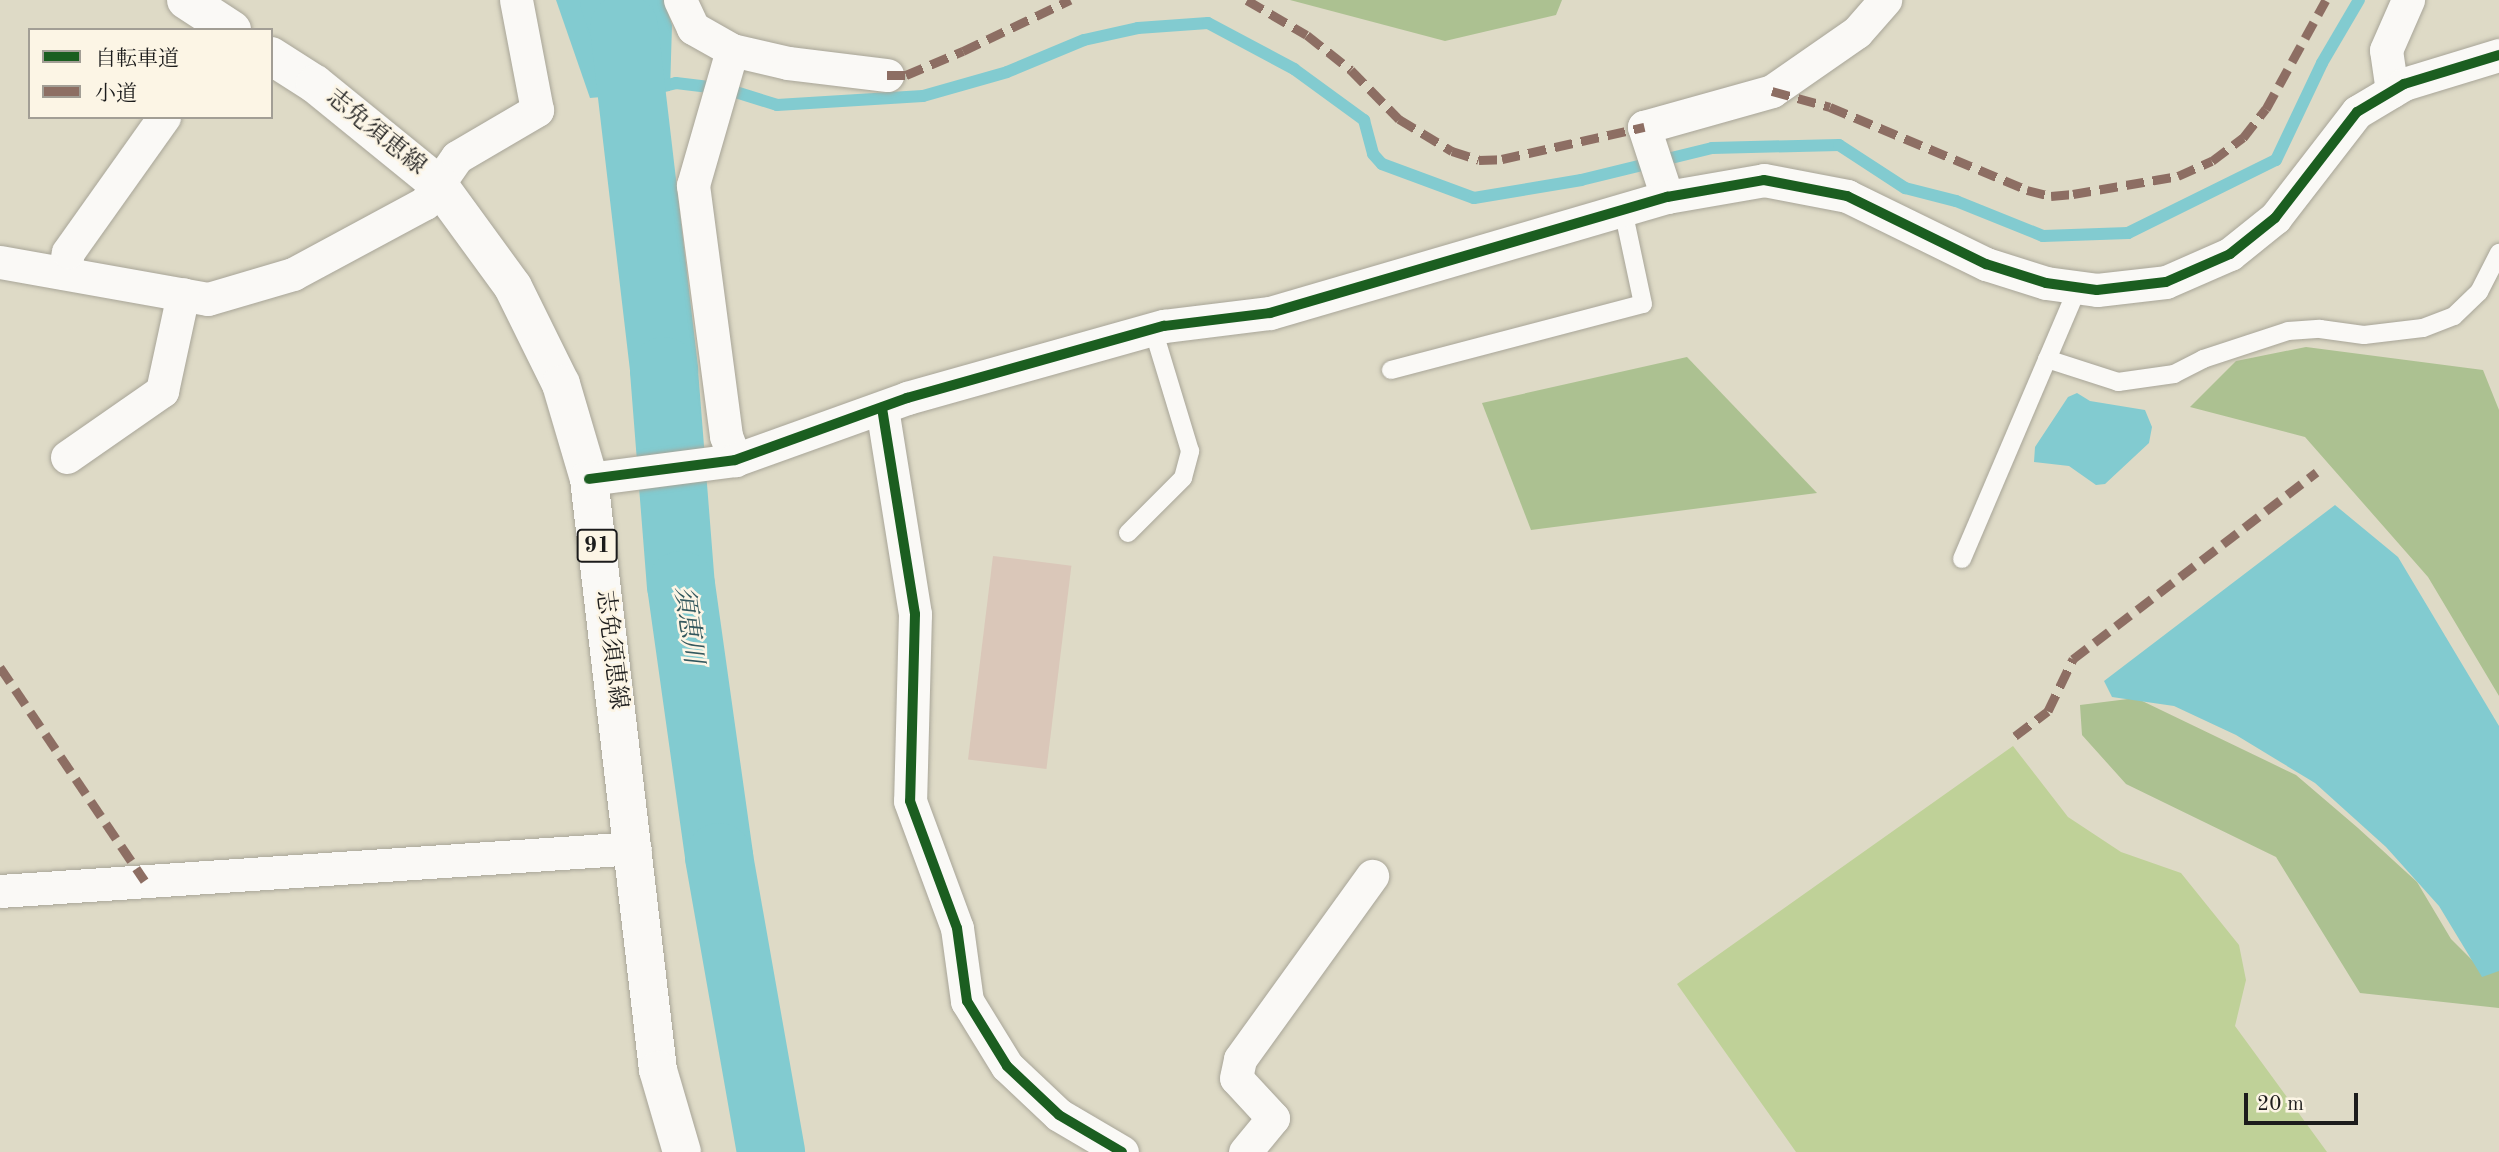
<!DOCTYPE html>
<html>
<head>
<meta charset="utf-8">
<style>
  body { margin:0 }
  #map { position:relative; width:2499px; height:1152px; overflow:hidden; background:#dedac6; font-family:"Old Standard TT","Noto Serif JP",serif }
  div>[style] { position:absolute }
  .green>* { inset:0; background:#bfd198 }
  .forest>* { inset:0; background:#acc191 }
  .water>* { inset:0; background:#82cbd0 }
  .stream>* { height:12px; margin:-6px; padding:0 6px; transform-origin:6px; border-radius:6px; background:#82cbd0 }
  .river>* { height:68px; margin:-34px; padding:0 34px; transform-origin:34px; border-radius:34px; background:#82cbd0 }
  .building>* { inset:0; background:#dac7b9; transform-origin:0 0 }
  .roads { filter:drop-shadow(0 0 2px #a8a598) drop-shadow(0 0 2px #a8a598) }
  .service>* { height:18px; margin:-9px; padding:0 9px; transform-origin:9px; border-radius:9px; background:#faf9f6 }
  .minor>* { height:33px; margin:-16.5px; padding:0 16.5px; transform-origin:16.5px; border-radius:16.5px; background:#faf9f6 }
  .primary>* { height:38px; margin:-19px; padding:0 19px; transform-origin:19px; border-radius:19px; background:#faf9f6 }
  .quiet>* { height:9px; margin-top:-4.5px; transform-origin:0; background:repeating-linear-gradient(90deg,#8d6e63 0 18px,transparent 0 27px) }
  .cycleway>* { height:10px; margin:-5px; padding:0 5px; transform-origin:5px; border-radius:5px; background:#1b5e20 }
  span { translate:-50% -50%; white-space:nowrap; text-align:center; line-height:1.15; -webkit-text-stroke:5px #fcf5e5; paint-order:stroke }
  .shield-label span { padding:2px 5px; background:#fcf5e5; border:2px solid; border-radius:5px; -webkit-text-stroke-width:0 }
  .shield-label { font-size:23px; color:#1c1c1c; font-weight:700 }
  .street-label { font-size:24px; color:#1c1c1c }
  .water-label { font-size:26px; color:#32575d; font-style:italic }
  .legend { position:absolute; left:28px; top:28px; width:245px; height:91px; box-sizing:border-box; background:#fcf5e5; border:2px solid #a29e95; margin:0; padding:9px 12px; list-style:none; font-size:21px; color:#1c1c1c }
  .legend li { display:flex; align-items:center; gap:14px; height:35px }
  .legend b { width:35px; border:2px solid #a29e95 }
  .scale { position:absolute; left:2244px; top:1093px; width:114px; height:32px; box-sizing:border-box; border:4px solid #1c1c1c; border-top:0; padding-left:9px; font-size:21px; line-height:24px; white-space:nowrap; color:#1c1c1c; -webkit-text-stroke:5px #fcf5e5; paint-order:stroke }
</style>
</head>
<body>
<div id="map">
  <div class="green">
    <i style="clip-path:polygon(2013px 746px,2068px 817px,2121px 852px,2181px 873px,2239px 945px,2246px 980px,2235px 1026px,2327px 1152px,1796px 1152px,1677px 984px)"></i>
  </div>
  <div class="forest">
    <i style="clip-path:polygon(1290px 0,1562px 0,1556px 15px,1445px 41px)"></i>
    <i style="clip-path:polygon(2306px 347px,2483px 370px,2499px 410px,2499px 696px,2428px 577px,2305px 437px,2190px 407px,2236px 361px)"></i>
    <i style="clip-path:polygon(1687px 357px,1817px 493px,1531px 530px,1482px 403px)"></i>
    <i style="clip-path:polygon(2136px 698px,2296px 775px,2358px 828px,2417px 882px,2451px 939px,2487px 975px,2499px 955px,2499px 1008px,2360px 993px,2276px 857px,2126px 784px,2082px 735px,2080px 705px)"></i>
  </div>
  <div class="water">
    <i style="clip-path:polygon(556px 0,664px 0,672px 25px,670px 91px,590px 98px)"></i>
    <i style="clip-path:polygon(2077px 393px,2090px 401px,2145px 410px,2152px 427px,2149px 443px,2105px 484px,2096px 485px,2069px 466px,2034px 462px,2035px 447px,2068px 397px)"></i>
    <i style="clip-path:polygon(2335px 505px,2398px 557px,2499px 726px,2499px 971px,2482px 977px,2439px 906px,2386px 847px,2315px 783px,2236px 735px,2174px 706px,2112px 697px,2104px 681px)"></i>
  </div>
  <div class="stream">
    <i style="left:630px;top:94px;width:47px;rotate:-13.4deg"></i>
    <i style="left:676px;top:83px;width:50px;rotate:6.8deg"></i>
    <i style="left:726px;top:89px;width:53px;rotate:17.4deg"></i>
    <i style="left:777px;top:105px;width:146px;rotate:-3.5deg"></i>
    <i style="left:923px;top:96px;width:87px;rotate:-15.9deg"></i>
    <i style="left:1007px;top:72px;width:83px;rotate:-22.6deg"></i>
    <i style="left:1084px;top:40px;width:55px;rotate:-12.5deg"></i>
    <i style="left:1138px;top:28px;width:70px;rotate:-4.1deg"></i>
    <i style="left:1208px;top:23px;width:98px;rotate:28.1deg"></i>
    <i style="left:1294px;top:69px;width:87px;rotate:36.1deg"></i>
    <i style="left:1364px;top:120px;width:35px;rotate:75deg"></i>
    <i style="left:1373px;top:154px;width:13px;rotate:48deg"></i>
    <i style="left:1382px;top:164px;width:98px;rotate:20.3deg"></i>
    <i style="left:1474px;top:198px;width:109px;rotate:-9.5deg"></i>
    <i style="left:1581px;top:180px;width:135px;rotate:-13.7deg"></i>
    <i style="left:1712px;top:148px;width:127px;rotate:-1.4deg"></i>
    <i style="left:1839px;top:145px;width:79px;rotate:33.1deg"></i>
    <i style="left:1905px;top:188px;width:53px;rotate:14.3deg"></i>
    <i style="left:1956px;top:201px;width:94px;rotate:21.9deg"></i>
    <i style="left:2043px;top:236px;width:85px;rotate:-2deg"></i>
    <i style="left:2128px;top:233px;width:165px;rotate:-26.3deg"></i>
    <i style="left:2276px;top:160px;width:107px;rotate:-64.6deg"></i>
    <i style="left:2322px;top:63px;width:73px;rotate:-59.6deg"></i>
  </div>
  <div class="river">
    <i style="left:614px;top:0;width:30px;rotate:70deg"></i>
    <i style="left:624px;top:28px;width:345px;rotate:83.3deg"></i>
    <i style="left:664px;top:371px;width:215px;rotate:85.5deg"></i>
    <i style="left:681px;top:585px;width:275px;rotate:82deg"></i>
    <i style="left:719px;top:857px;width:300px;rotate:80deg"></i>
  </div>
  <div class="building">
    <i style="left:993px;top:556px;width:79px;height:205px;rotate:7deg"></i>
  </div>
  <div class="roads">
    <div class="service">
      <i style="left:2047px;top:359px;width:75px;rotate:17.9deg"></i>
      <i style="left:2118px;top:382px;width:57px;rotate:-8.1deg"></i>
      <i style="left:2174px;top:374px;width:33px;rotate:-27deg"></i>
      <i style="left:2203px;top:359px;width:89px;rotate:-18.2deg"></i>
      <i style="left:2288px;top:331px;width:32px;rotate:-4deg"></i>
      <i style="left:2320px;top:329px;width:44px;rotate:7.8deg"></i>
      <i style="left:2364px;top:335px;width:59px;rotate:-6.8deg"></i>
      <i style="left:2423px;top:328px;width:33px;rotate:-21deg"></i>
      <i style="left:2454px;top:316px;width:35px;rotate:-44deg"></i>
      <i style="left:2479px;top:292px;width:44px;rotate:-62.9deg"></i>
      <i style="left:1391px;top:370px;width:260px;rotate:-14.7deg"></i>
      <i style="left:1643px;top:304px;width:96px;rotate:-102deg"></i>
      <i style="left:1128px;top:533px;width:78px;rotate:-45deg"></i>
      <i style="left:1183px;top:478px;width:28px;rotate:-75deg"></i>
      <i style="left:1190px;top:451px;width:127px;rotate:-106.9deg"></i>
      <i style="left:1962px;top:559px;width:296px;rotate:-66.9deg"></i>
    </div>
    <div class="minor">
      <i style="left:680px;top:0;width:31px;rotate:65deg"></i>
      <i style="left:693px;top:28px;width:45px;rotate:29.4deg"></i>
      <i style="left:732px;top:50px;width:57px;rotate:13.1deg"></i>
      <i style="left:788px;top:63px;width:100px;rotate:6.9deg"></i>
      <i style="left:732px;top:50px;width:141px;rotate:106.1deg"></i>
      <i style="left:693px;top:185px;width:253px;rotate:82.5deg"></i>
      <i style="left:726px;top:436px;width:26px;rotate:69deg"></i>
      <i style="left:2392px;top:91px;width:41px;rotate:-98.3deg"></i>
      <i style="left:2386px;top:50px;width:55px;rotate:-66.3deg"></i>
      <i style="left:1667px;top:197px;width:74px;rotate:-108.2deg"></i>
      <i style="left:1644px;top:127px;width:133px;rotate:-15.7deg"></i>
      <i style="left:1772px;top:91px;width:103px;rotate:-34.8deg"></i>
      <i style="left:1857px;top:32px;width:43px;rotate:-48.8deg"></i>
      <i style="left:0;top:262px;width:211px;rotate:10.1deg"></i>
      <i style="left:208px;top:299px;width:89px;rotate:-16.4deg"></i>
      <i style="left:293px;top:274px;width:150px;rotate:-28.3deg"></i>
      <i style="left:425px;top:203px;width:56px;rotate:-55.2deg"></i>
      <i style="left:457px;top:157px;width:93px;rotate:-30.4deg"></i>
      <i style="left:537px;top:110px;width:112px;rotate:-100.8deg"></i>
      <i style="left:64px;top:273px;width:21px;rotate:-79deg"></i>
      <i style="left:68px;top:252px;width:166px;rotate:-54.6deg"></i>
      <i style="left:882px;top:408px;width:209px;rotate:80.9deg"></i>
      <i style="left:915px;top:614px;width:187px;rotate:91.5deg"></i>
      <i style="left:910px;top:801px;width:135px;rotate:69.7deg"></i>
      <i style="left:957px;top:928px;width:74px;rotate:82.2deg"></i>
      <i style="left:967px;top:1001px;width:76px;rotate:58.4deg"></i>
      <i style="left:1007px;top:1066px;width:71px;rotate:43.3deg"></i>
      <i style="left:1059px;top:1115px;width:73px;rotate:30.4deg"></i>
      <i style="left:67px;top:457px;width:116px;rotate:-34.8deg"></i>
      <i style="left:162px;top:391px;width:99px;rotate:-77.8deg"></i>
      <i style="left:589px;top:479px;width:147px;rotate:-7.4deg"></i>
      <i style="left:735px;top:460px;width:183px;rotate:-19.8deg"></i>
      <i style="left:907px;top:398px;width:267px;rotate:-15.7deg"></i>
      <i style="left:1164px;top:326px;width:107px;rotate:-7deg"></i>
      <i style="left:1270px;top:313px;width:414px;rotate:-16.3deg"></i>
      <i style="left:1667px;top:197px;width:98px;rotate:-9.9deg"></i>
      <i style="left:1764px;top:180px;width:85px;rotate:10.9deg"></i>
      <i style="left:1847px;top:196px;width:155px;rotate:26.1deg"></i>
      <i style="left:1986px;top:264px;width:63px;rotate:17.6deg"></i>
      <i style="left:2046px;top:283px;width:51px;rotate:7.8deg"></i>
      <i style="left:2097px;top:290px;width:69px;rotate:-6.6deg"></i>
      <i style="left:2166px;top:282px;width:70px;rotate:-23.6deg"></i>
      <i style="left:2230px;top:254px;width:58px;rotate:-38.7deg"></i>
      <i style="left:2275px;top:218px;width:134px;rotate:-52.3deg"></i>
      <i style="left:2357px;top:112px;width:55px;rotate:-30.8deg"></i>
      <i style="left:2404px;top:84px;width:99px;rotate:-17deg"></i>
      <i style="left:0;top:891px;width:636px;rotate:-3.87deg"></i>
      <i style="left:1245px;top:1152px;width:44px;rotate:-50.5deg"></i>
      <i style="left:1273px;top:1118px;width:54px;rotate:-132.8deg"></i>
      <i style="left:1236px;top:1078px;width:19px;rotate:-78deg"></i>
      <i style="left:1240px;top:1059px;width:226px;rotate:-54.2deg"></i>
    </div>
    <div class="primary">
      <i style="left:186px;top:0;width:55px;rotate:33.1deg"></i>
      <i style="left:271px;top:56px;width:52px;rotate:32.5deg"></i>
      <i style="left:315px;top:84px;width:159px;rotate:39.1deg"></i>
      <i style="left:438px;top:184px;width:127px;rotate:53.9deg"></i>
      <i style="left:513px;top:287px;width:108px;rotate:63.7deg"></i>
      <i style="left:561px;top:384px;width:99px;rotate:73.6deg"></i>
      <i style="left:589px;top:479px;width:595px;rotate:83.34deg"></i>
      <i style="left:658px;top:1070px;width:85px;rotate:73.7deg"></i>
    </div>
  </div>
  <div class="quiet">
    <i style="left:1247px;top:0;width:69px;rotate:30.3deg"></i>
    <i style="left:1307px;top:35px;width:56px;rotate:38.5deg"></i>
    <i style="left:1351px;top:70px;width:69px;rotate:45.6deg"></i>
    <i style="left:1399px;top:119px;width:62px;rotate:31.1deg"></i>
    <i style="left:1452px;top:151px;width:28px;rotate:18deg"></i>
    <i style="left:1479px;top:160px;width:23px;rotate:-2deg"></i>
    <i style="left:1502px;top:159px;width:146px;rotate:-12.7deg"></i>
    <i style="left:887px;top:75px;width:19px"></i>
    <i style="left:906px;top:75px;width:62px;rotate:-22.8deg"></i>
    <i style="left:963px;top:51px;width:119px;rotate:-25.5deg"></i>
    <i style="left:1772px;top:91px;width:60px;rotate:15.4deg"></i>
    <i style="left:1830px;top:107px;width:214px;rotate:22.8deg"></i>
    <i style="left:2027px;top:190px;width:25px;rotate:14deg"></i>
    <i style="left:2051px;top:196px;width:22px;rotate:-5deg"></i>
    <i style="left:2073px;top:194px;width:107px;rotate:-9.7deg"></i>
    <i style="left:2178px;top:176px;width:37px;rotate:-24deg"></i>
    <i style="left:2212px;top:161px;width:39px;rotate:-37deg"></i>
    <i style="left:2243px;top:138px;width:37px;rotate:-52deg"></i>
    <i style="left:2266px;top:109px;width:124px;rotate:-61.2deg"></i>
    <i style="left:0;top:667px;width:258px;rotate:55.9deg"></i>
    <i style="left:2015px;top:736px;width:41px;rotate:-37.1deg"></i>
    <i style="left:2048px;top:711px;width:58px;rotate:-64.3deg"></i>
    <i style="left:2073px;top:659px;width:307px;rotate:-37.5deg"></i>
  </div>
  <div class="cycleway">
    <i style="left:882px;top:408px;width:209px;rotate:80.9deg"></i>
    <i style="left:915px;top:614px;width:187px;rotate:91.5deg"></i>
    <i style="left:910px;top:801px;width:135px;rotate:69.7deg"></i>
    <i style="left:957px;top:928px;width:74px;rotate:82.2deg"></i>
    <i style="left:967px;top:1001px;width:76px;rotate:58.4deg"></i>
    <i style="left:1007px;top:1066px;width:71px;rotate:43.3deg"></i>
    <i style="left:1059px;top:1115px;width:73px;rotate:30.4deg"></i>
    <i style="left:589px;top:479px;width:147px;rotate:-7.4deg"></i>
    <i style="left:735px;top:460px;width:183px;rotate:-19.8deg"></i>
    <i style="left:907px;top:398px;width:267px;rotate:-15.7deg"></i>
    <i style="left:1164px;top:326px;width:107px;rotate:-7deg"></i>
    <i style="left:1270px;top:313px;width:414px;rotate:-16.3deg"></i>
    <i style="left:1667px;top:197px;width:98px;rotate:-9.9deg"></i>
    <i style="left:1764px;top:180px;width:85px;rotate:10.9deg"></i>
    <i style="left:1847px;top:196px;width:155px;rotate:26.1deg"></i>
    <i style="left:1986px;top:264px;width:63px;rotate:17.6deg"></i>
    <i style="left:2046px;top:283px;width:51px;rotate:7.8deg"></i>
    <i style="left:2097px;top:290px;width:69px;rotate:-6.6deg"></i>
    <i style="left:2166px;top:282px;width:70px;rotate:-23.6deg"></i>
    <i style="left:2230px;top:254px;width:58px;rotate:-38.7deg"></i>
    <i style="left:2275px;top:218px;width:134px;rotate:-52.3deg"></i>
    <i style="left:2357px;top:112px;width:55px;rotate:-30.8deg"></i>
    <i style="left:2404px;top:84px;width:99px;rotate:-17deg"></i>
  </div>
  <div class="shield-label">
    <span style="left:597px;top:546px">91</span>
  </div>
  <div class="street-label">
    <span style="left:375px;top:133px;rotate:39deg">志免須恵線</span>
    <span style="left:610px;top:650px;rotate:83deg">志免須恵線</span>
  </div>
  <div class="water-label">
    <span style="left:687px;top:625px;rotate:82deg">須恵川</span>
  </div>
  <ul class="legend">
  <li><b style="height:9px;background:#1b5e20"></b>自転車道</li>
  <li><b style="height:9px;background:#8d6e63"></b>小道</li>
  </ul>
  <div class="scale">20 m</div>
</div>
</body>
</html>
